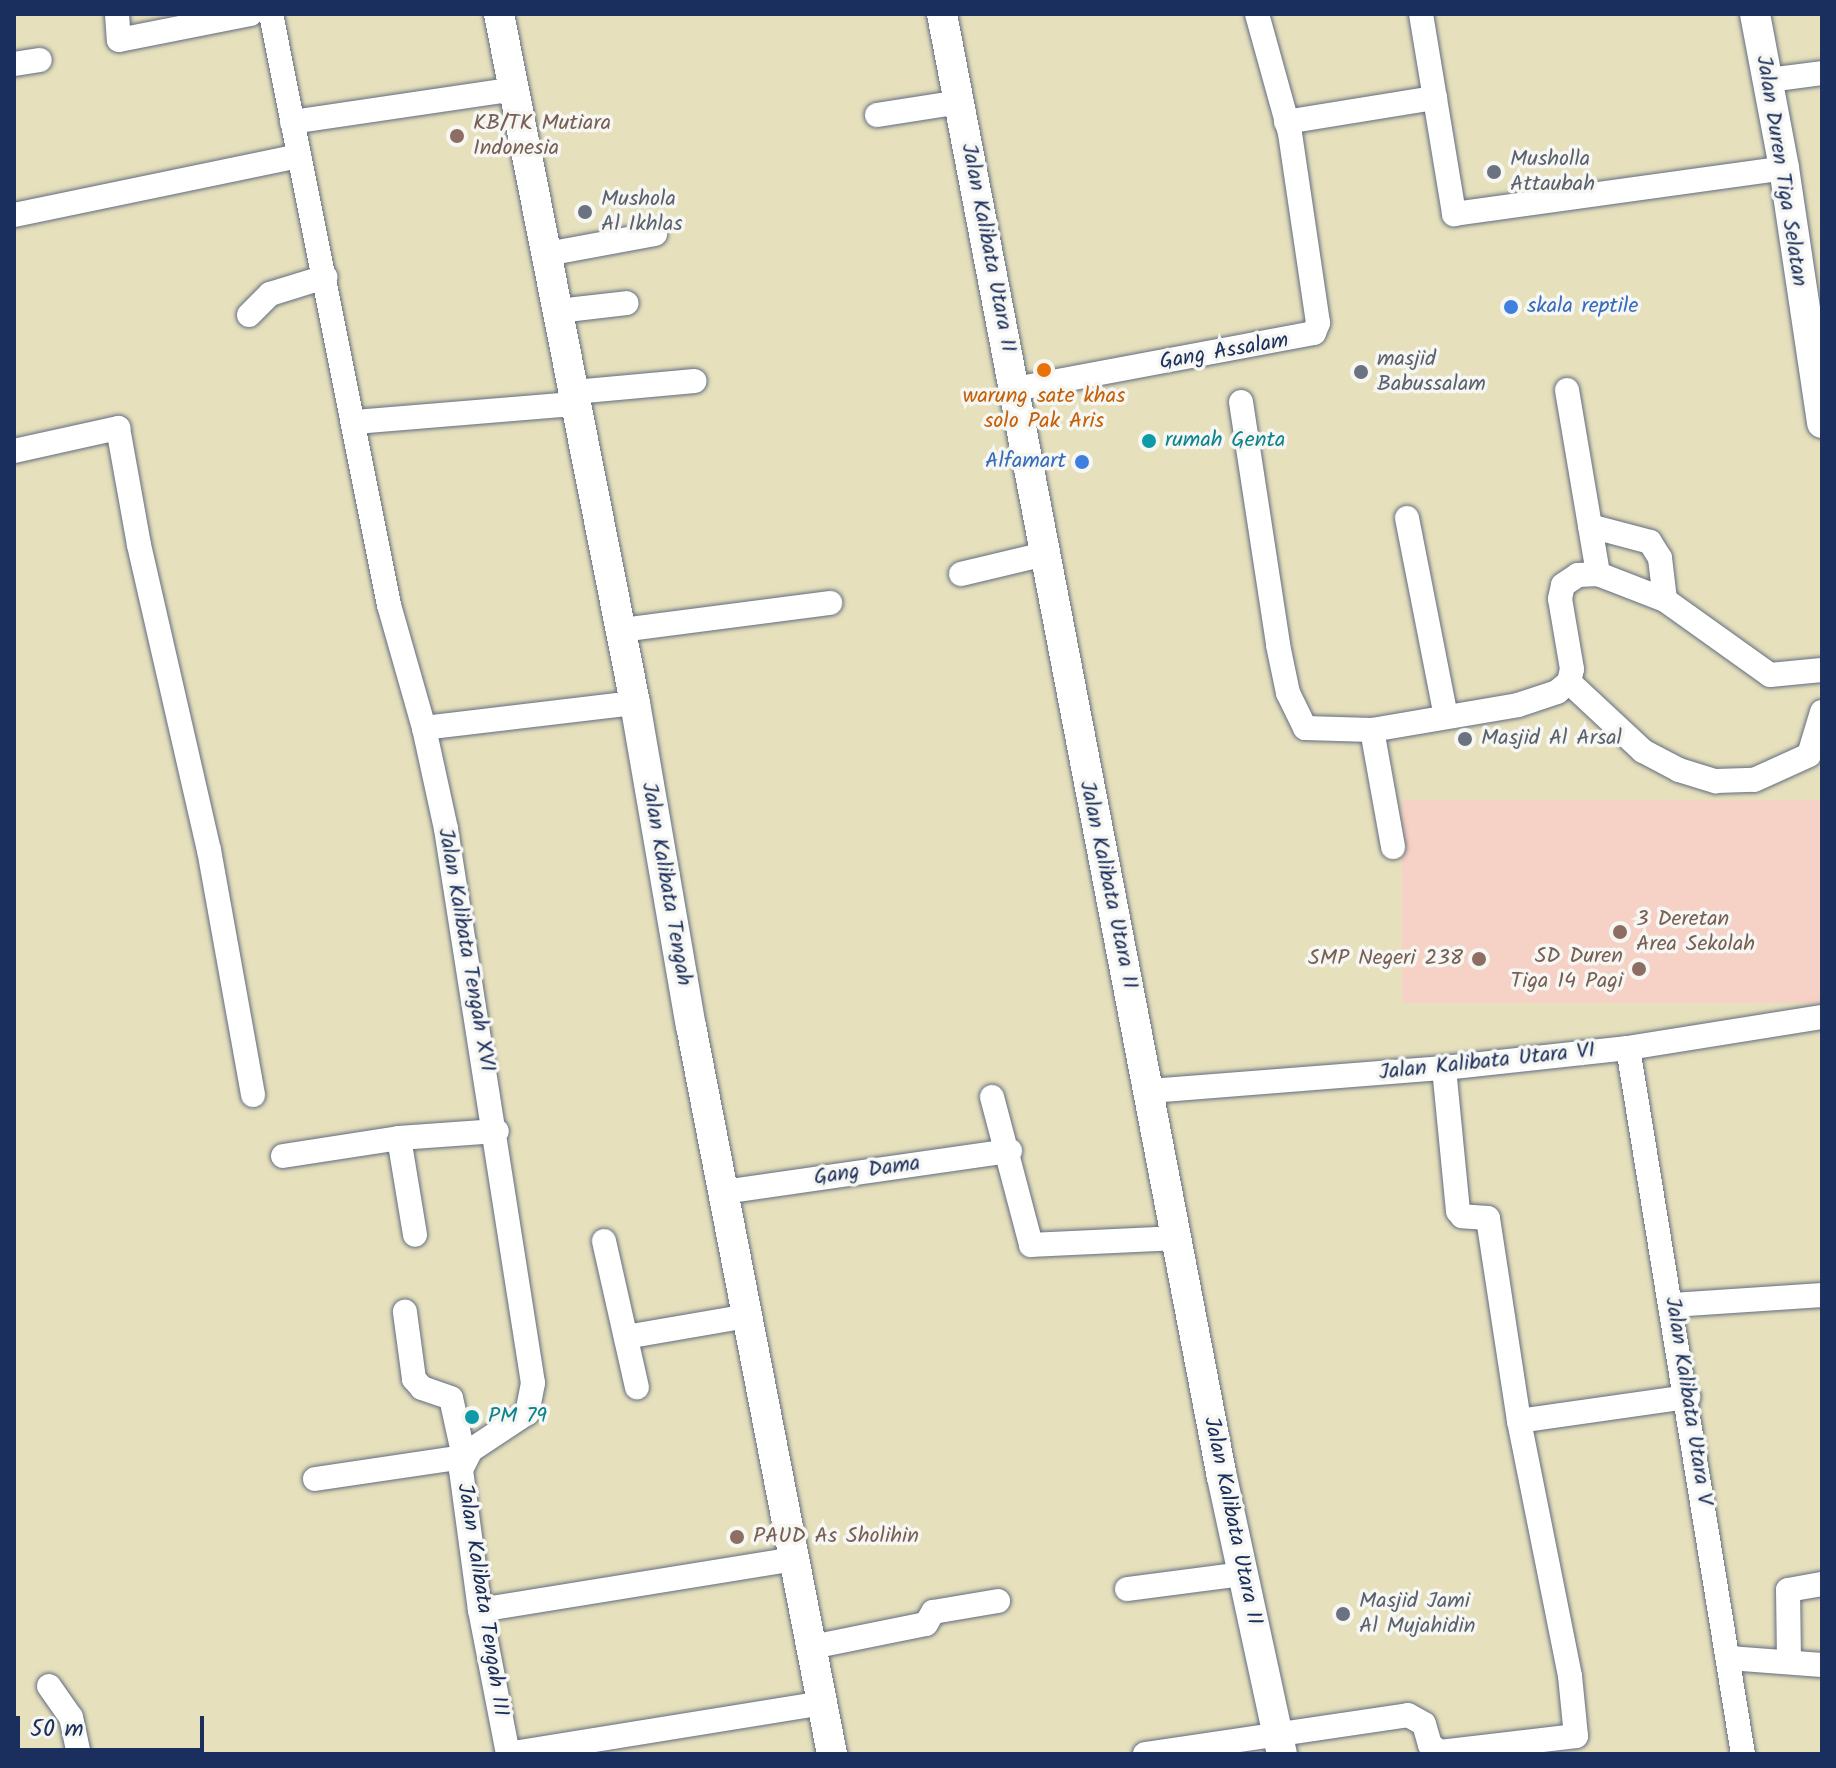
<!DOCTYPE html>
<html>
<head>
<meta charset="utf-8">
<style>
  body { margin:0 }
  #map { position:relative; width:1836px; height:1768px; overflow:hidden; background:#e6e0bd; font-family:Kalam,sans-serif }
  div>[style] { position:absolute }
  .built>* { inset:0; background:#f6d1c5; transform-origin:0 0 }
  .roads { filter:drop-shadow(0 0 2px #626d7f) drop-shadow(0 0 2px #626d7f) }
  .minor>* { height:24px; margin:-12px; padding:0 12px; transform-origin:12px; border-radius:12px; background:#fff }
  .tertiary>* { height:30px; margin:-15px; padding:0 15px; transform-origin:15px; border-radius:15px; background:#fff }
  .dots>* { width:22px; height:22px; translate:-50% -50%; box-sizing:border-box; border:4px solid #f6f6f2; border-radius:50% }
  span { translate:-50% -50%; white-space:nowrap; text-align:center; line-height:1.15; -webkit-text-stroke:7px #f6f6f2; paint-order:stroke }
  .education-label { font-size:22px; color:#785e54 }
  .left { translate:0 -50%; text-align:left }
  .right { translate:-100% -50%; text-align:right }
  .worship-label { font-size:22px; color:#5b616d }
  .street-label { font-size:22px; color:#1b2f5e }
  .shop-label { font-size:22px; color:#366cbe }
  .food-label { font-size:22px; color:#c56008 }
  .culture-label { font-size:22px; color:#0d838f }
  .frame { position:absolute; inset:0; border:16px solid #1b2f5e; pointer-events:none }
  .scale { position:absolute; left:16px; top:1716px; width:188px; height:36px; box-sizing:border-box; border:4px solid #1b2f5e; border-top:0; padding-left:10px; font-size:24px; line-height:28px; white-space:nowrap; color:#1b2f5e; -webkit-text-stroke:6px #f6f6f2; paint-order:stroke }
</style>
</head>
<body>
<div id="map">
  <div class="built">
    <i style="left:1822px;top:800px;width:203px;height:420px;rotate:90deg"></i>
  </div>
  <div class="roads">
    <div class="minor">
      <i style="left:117px;top:14px;width:26px;rotate:86deg"></i>
      <i style="left:119px;top:40px;width:134px;rotate:-11.2deg"></i>
      <i style="left:271px;top:14px;width:603px;rotate:78.71deg"></i>
      <i style="left:389px;top:605px;width:128px;rotate:74.1deg"></i>
      <i style="left:424px;top:728px;width:103px;rotate:77.7deg"></i>
      <i style="left:446px;top:829px;width:561px;rotate:81.08deg"></i>
      <i style="left:533px;top:1383px;width:31px;rotate:101deg"></i>
      <i style="left:527px;top:1413px;width:67px;rotate:146.5deg"></i>
      <i style="left:471px;top:1450px;width:22px;rotate:117deg"></i>
      <i style="left:461px;top:1470px;width:141px;rotate:82.3deg"></i>
      <i style="left:480px;top:1610px;width:147px;rotate:79deg"></i>
      <i style="left:1421px;top:14px;width:203px;rotate:80.6deg"></i>
      <i style="left:1454px;top:214px;width:333px;rotate:-7.9deg"></i>
      <i style="left:14px;top:64px;width:26px;rotate:-9deg"></i>
      <i style="left:1769px;top:80px;width:53px;rotate:-7.5deg"></i>
      <i style="left:877px;top:115px;width:84px;rotate:-8.9deg"></i>
      <i style="left:292px;top:122px;width:220px;rotate:-8.4deg"></i>
      <i style="left:1286px;top:122px;width:151px;rotate:-9.2deg"></i>
      <i style="left:14px;top:215px;width:291px;rotate:-11.7deg"></i>
      <i style="left:547px;top:254px;width:110px;rotate:-10.5deg"></i>
      <i style="left:558px;top:311px;width:69px;rotate:-6.6deg"></i>
      <i style="left:249px;top:315px;width:30px;rotate:-45deg"></i>
      <i style="left:270px;top:294px;width:58px;rotate:-17.2deg"></i>
      <i style="left:1015px;top:389px;width:304px;rotate:-10.6deg"></i>
      <i style="left:1314px;top:333px;width:11px;rotate:-68deg"></i>
      <i style="left:1318px;top:323px;width:192px;rotate:-98.4deg"></i>
      <i style="left:1290px;top:133px;width:123px;rotate:-105.5deg"></i>
      <i style="left:1567px;top:390px;width:187px;rotate:80.4deg"></i>
      <i style="left:574px;top:392px;width:121px;rotate:-5.2deg"></i>
      <i style="left:1241px;top:402px;width:246px;rotate:81.3deg"></i>
      <i style="left:1278px;top:645px;width:49px;rotate:78.2deg"></i>
      <i style="left:1288px;top:693px;width:39px;rotate:64deg"></i>
      <i style="left:1305px;top:728px;width:67px;rotate:1.7deg"></i>
      <i style="left:1372px;top:730px;width:148px;rotate:-9.7deg"></i>
      <i style="left:1518px;top:705px;width:41px;rotate:-18.4deg"></i>
      <i style="left:1557px;top:692px;width:16px;rotate:-40deg"></i>
      <i style="left:1569px;top:682px;width:13px;rotate:-77deg"></i>
      <i style="left:1572px;top:669px;width:71px;rotate:-99.7deg"></i>
      <i style="left:1560px;top:599px;width:14px;rotate:-78deg"></i>
      <i style="left:1563px;top:585px;width:18px;rotate:-34deg"></i>
      <i style="left:1578px;top:575px;width:20px;rotate:-3deg"></i>
      <i style="left:1598px;top:574px;width:72px;rotate:21.2deg"></i>
      <i style="left:1665px;top:600px;width:129px;rotate:35.5deg"></i>
      <i style="left:1770px;top:675px;width:52px;rotate:-5.5deg"></i>
      <i style="left:355px;top:422px;width:222px;rotate:-4.7deg"></i>
      <i style="left:14px;top:451px;width:107px;rotate:-12.5deg"></i>
      <i style="left:118px;top:428px;width:119px;rotate:79.8deg"></i>
      <i style="left:139px;top:545px;width:313px;rotate:77.1deg"></i>
      <i style="left:209px;top:850px;width:249px;rotate:79.8deg"></i>
      <i style="left:1407px;top:518px;width:202px;rotate:78.9deg"></i>
      <i style="left:1590px;top:526px;width:62px;rotate:14.9deg"></i>
      <i style="left:1650px;top:542px;width:19px;rotate:58deg"></i>
      <i style="left:1660px;top:558px;width:42px;rotate:83.2deg"></i>
      <i style="left:961px;top:574px;width:86px;rotate:-13.4deg"></i>
      <i style="left:621px;top:630px;width:211px;rotate:-7.4deg"></i>
      <i style="left:1569px;top:682px;width:101px;rotate:43deg"></i>
      <i style="left:1643px;top:751px;width:41px;rotate:27.8deg"></i>
      <i style="left:1679px;top:770px;width:39px;rotate:17deg"></i>
      <i style="left:1716px;top:781px;width:38px;rotate:-2deg"></i>
      <i style="left:1754px;top:780px;width:60px;rotate:-24.4deg"></i>
      <i style="left:1809px;top:755px;width:45px;rotate:-73.2deg"></i>
      <i style="left:424px;top:728px;width:212px;rotate:-6.8deg"></i>
      <i style="left:1372px;top:730px;width:119px;rotate:79.8deg"></i>
      <i style="left:1628px;top:1048px;width:715px;rotate:80.75deg"></i>
      <i style="left:1150px;top:1091px;width:295px;rotate:-4.5deg"></i>
      <i style="left:1444px;top:1068px;width:185px;rotate:-6.2deg"></i>
      <i style="left:1628px;top:1048px;width:196px;rotate:-9.1deg"></i>
      <i style="left:992px;top:1097px;width:153px;rotate:75.2deg"></i>
      <i style="left:1031px;top:1245px;width:146px;rotate:-2.7deg"></i>
      <i style="left:399px;top:1138px;width:98px;rotate:80.6deg"></i>
      <i style="left:283px;top:1156px;width:117px;rotate:-8.8deg"></i>
      <i style="left:399px;top:1138px;width:98px;rotate:-4.1deg"></i>
      <i style="left:724px;top:1192px;width:289px;rotate:-8.2deg"></i>
      <i style="left:604px;top:1241px;width:150px;rotate:77.3deg"></i>
      <i style="left:1673px;top:1305px;width:149px;rotate:-3.8deg"></i>
      <i style="left:626px;top:1337px;width:123px;rotate:-9.8deg"></i>
      <i style="left:1519px;top:1421px;width:171px;rotate:-8.1deg"></i>
      <i style="left:315px;top:1479px;width:151px;rotate:-8.4deg"></i>
      <i style="left:464px;top:1457px;width:60px;rotate:-102.4deg"></i>
      <i style="left:451px;top:1398px;width:31px;rotate:-161deg"></i>
      <i style="left:422px;top:1388px;width:12px;rotate:-132deg"></i>
      <i style="left:414px;top:1379px;width:68px;rotate:-97.7deg"></i>
      <i style="left:1127px;top:1589px;width:117px;rotate:-7.4deg"></i>
      <i style="left:480px;top:1610px;width:320px;rotate:-9.2deg"></i>
      <i style="left:812px;top:1647px;width:116px;rotate:-11.4deg"></i>
      <i style="left:926px;top:1624px;width:14px;rotate:-60deg"></i>
      <i style="left:933px;top:1612px;width:66px;rotate:-9.6deg"></i>
      <i style="left:1729px;top:1658px;width:93px;rotate:4.3deg"></i>
      <i style="left:1789px;top:1661px;width:71px;rotate:-90.8deg"></i>
      <i style="left:1788px;top:1590px;width:35px;rotate:-10deg"></i>
      <i style="left:49px;top:1686px;width:38px;rotate:55deg"></i>
      <i style="left:71px;top:1717px;width:38px;rotate:78deg"></i>
      <i style="left:508px;top:1754px;width:319px;rotate:-9.2deg"></i>
      <i style="left:1145px;top:1754px;width:266px;rotate:-8.4deg"></i>
      <i style="left:1408px;top:1715px;width:18px;rotate:29deg"></i>
      <i style="left:1424px;top:1724px;width:22px;rotate:74deg"></i>
      <i style="left:1430px;top:1745px;width:12px;rotate:35deg"></i>
      <i style="left:1440px;top:1752px;width:137px;rotate:-6.7deg"></i>
      <i style="left:1576px;top:1736px;width:60px;rotate:-95.7deg"></i>
      <i style="left:1570px;top:1676px;width:260px;rotate:-101.3deg"></i>
      <i style="left:1519px;top:1421px;width:205px;rotate:-98.7deg"></i>
      <i style="left:1488px;top:1218px;width:26px;rotate:-176deg"></i>
      <i style="left:1462px;top:1216px;width:6px;rotate:-129deg"></i>
      <i style="left:1458px;top:1211px;width:144px;rotate:-95.6deg"></i>
    </div>
    <div class="tertiary">
      <i style="left:499px;top:14px;width:702px;rotate:78.83deg"></i>
      <i style="left:635px;top:703px;width:328px;rotate:80.2deg"></i>
      <i style="left:691px;top:1026px;width:742px;rotate:79.04deg"></i>
      <i style="left:942px;top:14px;width:1490px;rotate:79.17deg"></i>
      <i style="left:1222px;top:1477px;width:283px;rotate:77.8deg"></i>
      <i style="left:1755px;top:14px;width:157px;rotate:79.3deg"></i>
      <i style="left:1784px;top:168px;width:258px;rotate:81.5deg"></i>
    </div>
  </div>
  <div class="dots">
    <i style="left:457px;top:136px;background:#8d6e63"></i>
    <i style="left:1494px;top:172px;background:#6b7280"></i>
    <i style="left:585px;top:212px;background:#6b7280"></i>
    <i style="left:1511px;top:307px;background:#3f7fe0"></i>
    <i style="left:1044px;top:370px;background:#e8710a"></i>
    <i style="left:1361px;top:372px;background:#6b7280"></i>
    <i style="left:1149px;top:441px;background:#0f9aa8"></i>
    <i style="left:1082px;top:462px;background:#3f7fe0"></i>
    <i style="left:1465px;top:739px;background:#6b7280"></i>
    <i style="left:1620px;top:932px;background:#8d6e63"></i>
    <i style="left:1479px;top:959px;background:#8d6e63"></i>
    <i style="left:1639px;top:969px;background:#8d6e63"></i>
    <i style="left:472px;top:1417px;background:#0f9aa8"></i>
    <i style="left:737px;top:1537px;background:#8d6e63"></i>
    <i style="left:1343px;top:1614px;background:#6b7280"></i>
  </div>
  <div class="education-label">
    <span class="left" style="left:473px;top:136px">KB/TK Mutiara<br>Indonesia</span>
    <span class="left" style="left:1636px;top:932px">3 Deretan<br>Area Sekolah</span>
    <span class="right" style="left:1623px;top:969px">SD Duren<br>Tiga 14 Pagi</span>
    <span class="right" style="left:1463px;top:959px">SMP Negeri 238</span>
    <span class="left" style="left:753px;top:1537px">PAUD As Sholihin</span>
  </div>
  <div class="worship-label">
    <span class="left" style="left:1510px;top:172px">Musholla<br>Attaubah</span>
    <span class="left" style="left:601px;top:212px">Mushola<br>Al Ikhlas</span>
    <span class="left" style="left:1377px;top:372px">masjid<br>Babussalam</span>
    <span class="left" style="left:1481px;top:739px">Masjid Al Arsal</span>
    <span class="left" style="left:1359px;top:1614px">Masjid Jami<br>Al Mujahidin</span>
  </div>
  <div class="street-label">
    <span style="left:1781px;top:171px;rotate:81deg">Jalan Duren Tiga Selatan</span>
    <span style="left:988px;top:248px;rotate:79deg">Jalan Kalibata Utara II</span>
    <span style="left:1224px;top:352px;rotate:-10deg">Gang Assalam</span>
    <span style="left:666px;top:884px;rotate:80deg">Jalan Kalibata Tengah</span>
    <span style="left:1108px;top:885px;rotate:78deg">Jalan Kalibata Utara II</span>
    <span style="left:466px;top:950px;rotate:80deg">Jalan Kalibata Tengah XVI</span>
    <span style="left:1487px;top:1062px;rotate:-6deg">Jalan Kalibata Utara VI</span>
    <span style="left:867px;top:1171px;rotate:-8deg">Gang Dama</span>
    <span style="left:1688px;top:1401px;rotate:81deg">Jalan Kalibata Utara V</span>
    <span style="left:1232px;top:1521px;rotate:78deg">Jalan Kalibata Utara II</span>
    <span style="left:482px;top:1600px;rotate:81deg">Jalan Kalibata Tengah III</span>
  </div>
  <div class="shop-label">
    <span class="left" style="left:1527px;top:307px">skala reptile</span>
    <span class="right" style="left:1066px;top:462px">Alfamart</span>
  </div>
  <div class="food-label">
    <span style="left:1044px;top:409px">warung sate khas<br>solo Pak Aris</span>
  </div>
  <div class="culture-label">
    <span class="left" style="left:1165px;top:441px">rumah Genta</span>
    <span class="left" style="left:488px;top:1417px">PM 79</span>
  </div>
  <div class="frame"></div>
  <div class="scale">50 m</div>
</div>
</body>
</html>
